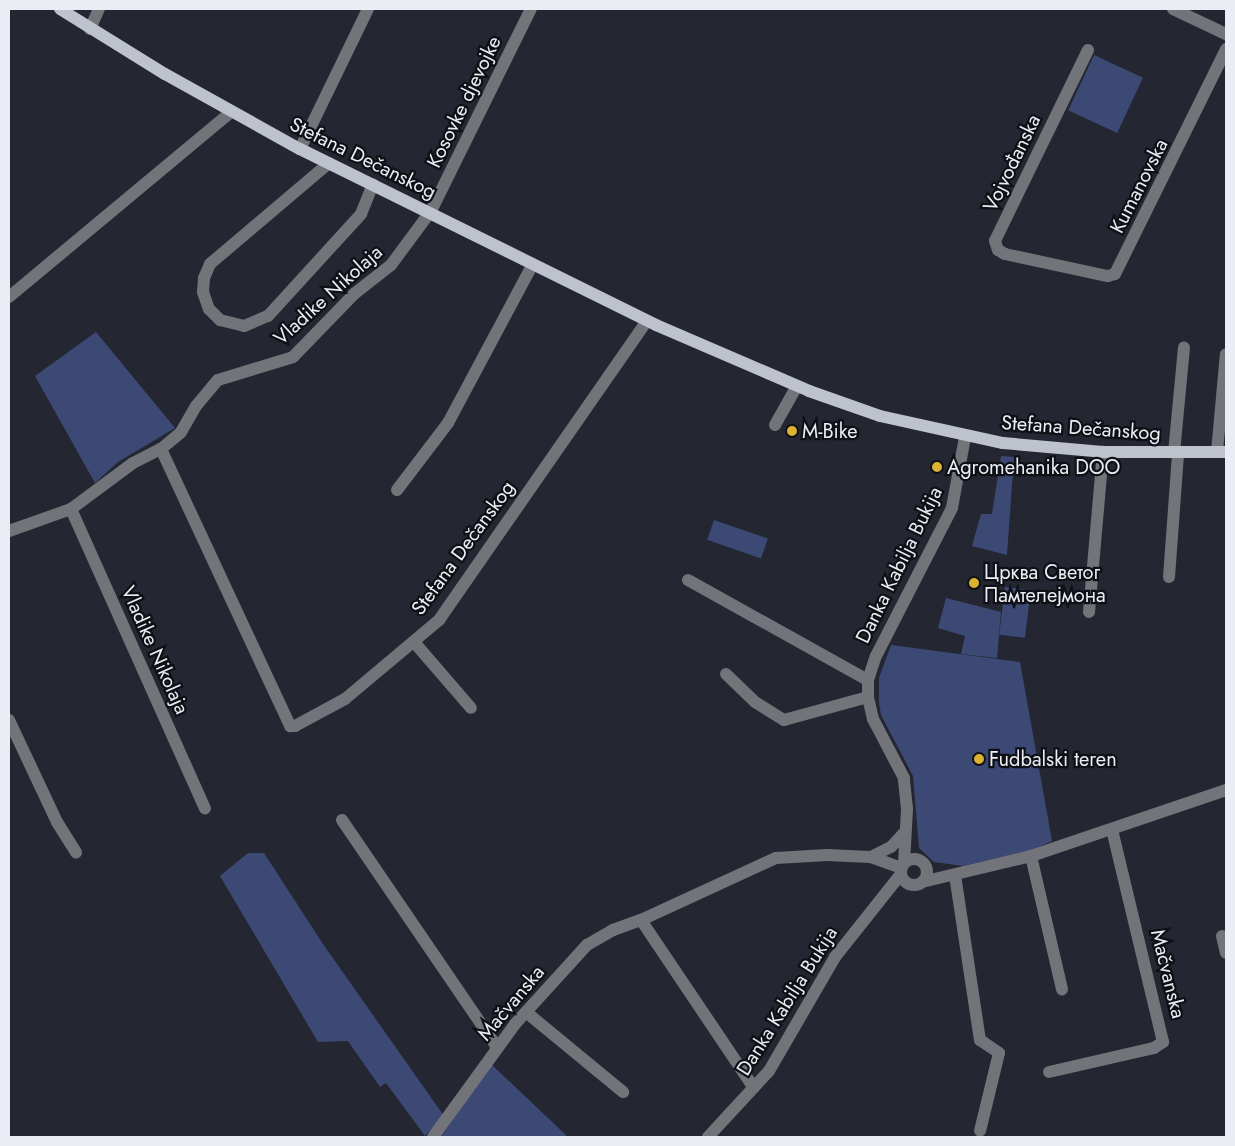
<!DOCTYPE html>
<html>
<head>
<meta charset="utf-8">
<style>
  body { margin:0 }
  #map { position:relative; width:1235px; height:1146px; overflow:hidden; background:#242731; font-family:Jost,sans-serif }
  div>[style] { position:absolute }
  .green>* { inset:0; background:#3c4975; transform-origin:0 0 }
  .minor>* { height:12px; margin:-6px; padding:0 6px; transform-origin:6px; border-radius:6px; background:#72747a }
  .minor>.ring { margin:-6px; padding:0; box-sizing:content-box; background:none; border:12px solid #72747a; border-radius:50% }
  .major>* { height:12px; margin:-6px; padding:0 6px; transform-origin:6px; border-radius:6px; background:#bec2cd }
  .dots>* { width:14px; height:14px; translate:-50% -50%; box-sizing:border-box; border:2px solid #0f1015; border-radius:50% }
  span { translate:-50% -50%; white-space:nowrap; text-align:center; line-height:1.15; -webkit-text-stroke:4.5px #0f1015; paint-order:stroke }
  .street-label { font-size:20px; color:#eaedf4 }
  .poi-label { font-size:20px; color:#eaedf4 }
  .left { translate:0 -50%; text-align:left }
  .frame { position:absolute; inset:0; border:10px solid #eaedf4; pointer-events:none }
</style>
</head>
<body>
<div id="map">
  <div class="green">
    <i style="left:1094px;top:55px;width:54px;height:61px;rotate:25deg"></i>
    <i style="clip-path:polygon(96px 332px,175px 428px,118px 462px,95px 483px,35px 376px)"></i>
    <i style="clip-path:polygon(1001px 456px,1014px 457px,1007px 555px,972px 546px,981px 514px,992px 514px)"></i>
    <i style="left:714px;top:520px;width:57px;height:21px;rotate:19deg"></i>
    <i style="left:1005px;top:587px;width:26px;height:48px;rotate:7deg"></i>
    <i style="clip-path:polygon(946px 598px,1001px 612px,997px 658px,961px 654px,965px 636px,938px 628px)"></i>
    <i style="clip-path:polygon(891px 645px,1020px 662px,1052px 841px,1029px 851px,963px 866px,934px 862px,919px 848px,913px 776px,881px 715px,879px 703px,879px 678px)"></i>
    <i style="clip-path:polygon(248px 853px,264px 853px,323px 944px,444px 1116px,425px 1136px,386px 1083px,380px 1087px,348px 1041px,318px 1042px,220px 876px)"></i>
    <i style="clip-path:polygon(491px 1064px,568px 1137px,441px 1137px)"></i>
  </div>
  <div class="minor">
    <i style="left:1173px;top:9px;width:59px;rotate:25.3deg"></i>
    <i style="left:90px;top:29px;width:22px;rotate:-66deg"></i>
    <i style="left:1088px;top:50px;width:212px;rotate:116deg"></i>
    <i style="left:995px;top:241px;width:9px;rotate:72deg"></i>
    <i style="left:998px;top:250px;width:8px;rotate:30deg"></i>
    <i style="left:1005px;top:254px;width:105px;rotate:12.1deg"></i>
    <i style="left:1108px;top:276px;width:7px;rotate:-16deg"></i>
    <i style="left:1115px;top:274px;width:251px;rotate:-63.7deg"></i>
    <i style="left:300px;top:149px;width:156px;rotate:-64.1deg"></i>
    <i style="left:329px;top:163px;width:156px;rotate:139.7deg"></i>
    <i style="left:210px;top:264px;width:15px;rotate:113deg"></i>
    <i style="left:204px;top:278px;width:14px;rotate:94deg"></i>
    <i style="left:203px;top:292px;width:18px;rotate:71deg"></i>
    <i style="left:209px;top:309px;width:16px;rotate:45deg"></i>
    <i style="left:220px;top:320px;width:25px;rotate:14deg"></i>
    <i style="left:244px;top:326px;width:26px;rotate:-23deg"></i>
    <i style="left:268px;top:316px;width:138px;rotate:-47.6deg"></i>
    <i style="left:361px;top:214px;width:32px;rotate:-68deg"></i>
    <i style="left:9px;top:297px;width:289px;rotate:-39.8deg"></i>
    <i style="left:775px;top:425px;width:45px;rotate:-60.6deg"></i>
    <i style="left:161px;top:449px;width:306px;rotate:65deg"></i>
    <i style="left:290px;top:726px;width:5px"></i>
    <i style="left:295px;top:726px;width:57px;rotate:-28.4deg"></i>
    <i style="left:345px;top:699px;width:123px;rotate:-40deg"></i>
    <i style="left:439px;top:620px;width:364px;rotate:-55.2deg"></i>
    <i style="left:1217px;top:452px;width:98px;rotate:-84.8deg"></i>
    <i style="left:1174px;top:453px;width:106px;rotate:-84.6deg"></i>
    <i style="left:397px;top:490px;width:84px;rotate:-52.7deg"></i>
    <i style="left:448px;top:423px;width:180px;rotate:-61.9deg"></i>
    <i style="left:71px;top:509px;width:328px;rotate:65.9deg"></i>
    <i style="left:9px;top:531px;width:66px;rotate:-19.5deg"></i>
    <i style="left:71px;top:509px;width:77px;rotate:-36.6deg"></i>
    <i style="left:133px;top:463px;width:31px;rotate:-27deg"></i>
    <i style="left:161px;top:449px;width:26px;rotate:-40deg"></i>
    <i style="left:181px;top:432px;width:30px;rotate:-60deg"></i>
    <i style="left:196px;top:406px;width:34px;rotate:-50deg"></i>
    <i style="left:218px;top:380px;width:78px;rotate:-17deg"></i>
    <i style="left:293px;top:357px;width:88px;rotate:-45.9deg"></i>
    <i style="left:354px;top:294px;width:47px;rotate:-38.1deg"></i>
    <i style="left:391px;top:265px;width:67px;rotate:-53.5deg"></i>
    <i style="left:431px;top:211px;width:225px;rotate:-63.7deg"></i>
    <i style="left:1169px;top:577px;width:124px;rotate:-85.8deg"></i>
    <i style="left:688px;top:580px;width:206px;rotate:29.1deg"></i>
    <i style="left:1089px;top:612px;width:161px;rotate:-85deg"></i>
    <i style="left:414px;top:642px;width:87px;rotate:49.2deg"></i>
    <i style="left:726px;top:674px;width:40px;rotate:44deg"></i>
    <i style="left:755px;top:702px;width:34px;rotate:32deg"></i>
    <i style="left:784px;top:720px;width:87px;rotate:-15.3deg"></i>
    <i style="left:9px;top:720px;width:113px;rotate:64.8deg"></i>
    <i style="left:57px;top:822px;width:36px;rotate:58deg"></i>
    <i style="left:342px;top:820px;width:275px;rotate:55.7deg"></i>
    <i style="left:1031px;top:856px;width:137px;rotate:76.9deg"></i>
    <i style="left:871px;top:857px;width:22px;rotate:-27deg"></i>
    <i style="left:891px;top:847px;width:21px;rotate:-47deg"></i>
    <i class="ring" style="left:901px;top:859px;width:14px;height:14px"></i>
    <i style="left:904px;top:863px;width:54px;rotate:-86.8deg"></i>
    <i style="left:907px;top:809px;width:31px;rotate:-96deg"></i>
    <i style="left:904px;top:778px;width:67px;rotate:-117.7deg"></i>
    <i style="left:873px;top:719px;width:23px;rotate:-103deg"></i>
    <i style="left:868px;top:697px;width:17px;rotate:-90deg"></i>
    <i style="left:868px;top:680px;width:25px;rotate:-72deg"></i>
    <i style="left:876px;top:656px;width:166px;rotate:-62.8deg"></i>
    <i style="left:952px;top:508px;width:72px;rotate:-79.6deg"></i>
    <i style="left:955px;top:875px;width:167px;rotate:81.4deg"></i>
    <i style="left:980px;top:1040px;width:23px;rotate:34deg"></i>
    <i style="left:999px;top:1053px;width:80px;rotate:103.7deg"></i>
    <i style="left:922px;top:882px;width:112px;rotate:-13.4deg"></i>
    <i style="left:1031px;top:856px;width:206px;rotate:-18.7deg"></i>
    <i style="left:641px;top:920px;width:202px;rotate:56.1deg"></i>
    <i style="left:1222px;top:936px;width:17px;rotate:77deg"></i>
    <i style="left:526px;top:1012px;width:126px;rotate:39.5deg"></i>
    <i style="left:1049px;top:1072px;width:108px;rotate:-12.9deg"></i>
    <i style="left:1154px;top:1048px;width:11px;rotate:-34deg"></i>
    <i style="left:1163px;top:1042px;width:219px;rotate:-103.5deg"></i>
    <i style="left:433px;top:1137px;width:140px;rotate:-54deg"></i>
    <i style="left:515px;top:1024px;width:107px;rotate:-47.7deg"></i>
    <i style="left:587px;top:945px;width:30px;rotate:-30deg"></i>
    <i style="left:613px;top:930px;width:30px;rotate:-20deg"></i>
    <i style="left:641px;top:920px;width:149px;rotate:-24.7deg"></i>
    <i style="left:776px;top:858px;width:51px;rotate:-3.4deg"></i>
    <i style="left:827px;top:855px;width:44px;rotate:2.6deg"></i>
    <i style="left:871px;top:857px;width:32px;rotate:20deg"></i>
    <i style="left:708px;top:1137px;width:90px;rotate:-47.3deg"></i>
    <i style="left:769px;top:1071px;width:132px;rotate:-59.9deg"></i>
    <i style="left:835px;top:957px;width:106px;rotate:-51.5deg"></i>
  </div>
  <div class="major">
    <i style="left:60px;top:9px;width:123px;rotate:31.8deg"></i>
    <i style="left:165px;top:74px;width:154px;rotate:29.1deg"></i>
    <i style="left:300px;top:149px;width:397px;rotate:26.3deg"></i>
    <i style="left:656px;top:325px;width:167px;rotate:23.3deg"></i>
    <i style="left:809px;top:391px;width:75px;rotate:19.4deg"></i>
    <i style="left:880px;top:416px;width:126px;rotate:12.4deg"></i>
    <i style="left:1003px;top:443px;width:100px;rotate:5.1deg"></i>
    <i style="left:1103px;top:452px;width:123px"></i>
  </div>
  <div class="dots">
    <i style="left:792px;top:431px;background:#dab333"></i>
    <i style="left:937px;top:467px;background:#dab333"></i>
    <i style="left:974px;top:583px;background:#dab333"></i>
    <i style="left:979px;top:759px;background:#dab333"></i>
  </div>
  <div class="street-label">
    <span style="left:464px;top:102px;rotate:-64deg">Kosovke djevojke</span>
    <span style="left:363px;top:158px;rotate:26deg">Stefana Dečanskog</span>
    <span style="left:1012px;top:163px;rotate:-64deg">Vojvođanska</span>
    <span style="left:1139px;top:186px;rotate:-63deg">Kumanovska</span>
    <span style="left:328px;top:295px;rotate:-42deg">Vladike Nikolaja</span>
    <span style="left:1081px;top:428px;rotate:4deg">Stefana Dečanskog</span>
    <span style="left:463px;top:548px;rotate:-54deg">Stefana Dečanskog</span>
    <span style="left:899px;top:565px;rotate:-64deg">Danka Kabilja Bukija</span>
    <span style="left:155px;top:650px;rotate:66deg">Vladike Nikolaja</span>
    <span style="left:1168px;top:974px;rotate:76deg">Mačvanska</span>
    <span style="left:787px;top:1001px;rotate:-58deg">Danka Kabilja Bukija</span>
    <span style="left:511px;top:1003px;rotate:-50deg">Mačvanska</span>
  </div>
  <div class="poi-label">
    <span class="left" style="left:802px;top:431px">M-Bike</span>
    <span class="left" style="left:947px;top:467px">Agromehanika DOO</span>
    <span class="left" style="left:984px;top:584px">Црква Светог<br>Памтелејмона</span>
    <span class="left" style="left:989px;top:759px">Fudbalski teren</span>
  </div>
  <div class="frame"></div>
</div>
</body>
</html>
